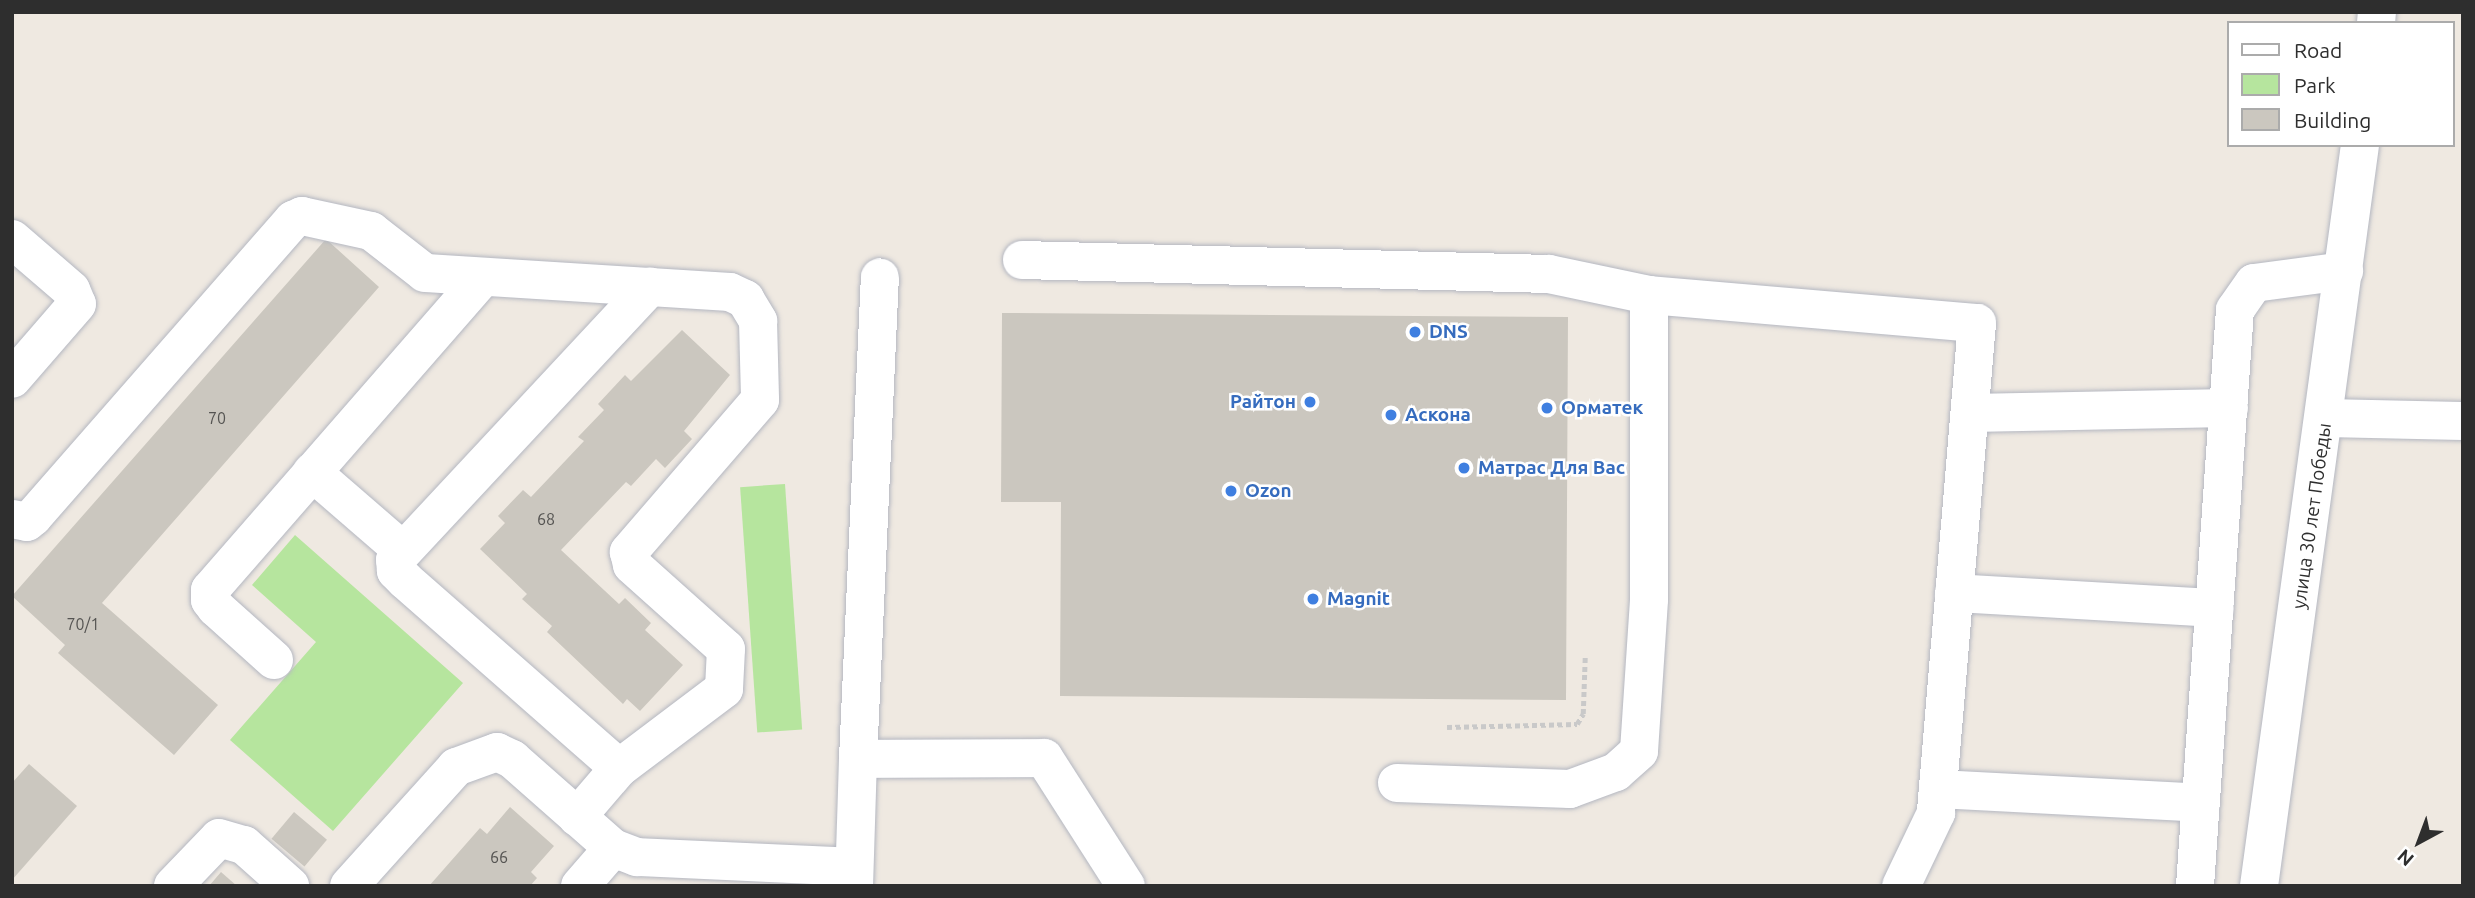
<!DOCTYPE html>
<html>
<head>
<meta charset="utf-8">
<style>
  body { margin:0 }
  #map { position:relative; width:2475px; height:898px; overflow:hidden; background:#efe9e1; font-family:Ubuntu,sans-serif }
  div>[style] { position:absolute }
  .green>* { inset:0; background:#b6e59e; transform-origin:0 0 }
  .building>* { inset:0; background:#cbc7bf; transform-origin:0 0 }
  .path>* { height:4.5px; margin-top:-2.25px; transform-origin:0; background:repeating-linear-gradient(90deg,#c9c9c9 0 5px,transparent 0 8.5px) }
  .roads { filter:drop-shadow(0 0 2px #b4b7c1) drop-shadow(0 0 2px #b4b7c1) }
  .minor>* { height:38px; margin:-19px; padding:0 19px; transform-origin:19px; border-radius:19px; background:#fff }
  .dots>* { width:19px; height:19px; translate:-50% -50%; box-sizing:border-box; border:4px solid #fff; border-radius:50% }
  span { translate:-50% -50%; white-space:nowrap; text-align:center; line-height:1.15; -webkit-text-stroke:5px #fff; paint-order:stroke }
  .number-label { font-size:16px; color:#555452 }
  .number-label span { -webkit-text-stroke-width:0 }
  .shop-label { font-size:19px; color:#366cbe; font-weight:700 }
  .left { translate:0 -50%; text-align:left }
  .right { translate:-100% -50%; text-align:right }
  .street-label { font-size:19px; color:#2e2e2e }
  .frame { position:absolute; inset:0; border:14px solid #2e2e2e; pointer-events:none }
  .legend { position:absolute; left:2227px; top:21px; width:228px; height:126px; box-sizing:border-box; background:#fff; border:2px solid #ababab; margin:0; padding:9px 12px; list-style:none; font-size:21px; color:#2e2e2e }
  .legend li { display:flex; align-items:center; gap:14px; height:35px }
  .legend b { width:35px; border:2px solid #ababab }
  .north { position:absolute; left:2384px; top:807px; width:70px; height:70px; -webkit-text-stroke:5px #fff; paint-order:stroke; rotate:221deg; font-size:19px; font-weight:700; line-height:28px; text-align:center; color:#2e2e2e }
  .north::after { content:''; display:block; margin:auto; width:24px; height:32px; background:#2e2e2e; clip-path:polygon(50% 0,100% 100%,50% 72%,0 100%) }
</style>
</head>
<body>
<div id="map">
  <div class="green">
    <i style="left:785px;top:484px;width:246px;height:45px;rotate:86deg"></i>
    <i style="clip-path:polygon(295px 535px,463px 683px,333px 831px,230px 740px,316px 642px,252px 585px)"></i>
  </div>
  <div class="building">
    <i style="clip-path:polygon(326px 239px,379px 287px,102px 603px,218px 705px,174px 755px,58px 653px,65px 645px,12px 596px)"></i>
    <i style="clip-path:polygon(1002px 313px,1568px 317px,1566px 700px,1060px 696px,1061px 502px,1001px 502px)"></i>
    <i style="clip-path:polygon(682px 330px,730px 375px,684px 431px,692px 439px,665px 468px,656px 459px,631px 486px,626px 482px,561px 550px,619px 604px,625px 598px,651px 623px,645px 630px,683px 665px,640px 711px,627px 699px,623px 704px,547px 632px,552px 626px,522px 599px,527px 594px,480px 549px,505px 523px,498px 516px,523px 490px,531px 497px,584px 441px,578px 437px,604px 410px,598px 404px,625px 375px,631px 381px)"></i>
    <i style="clip-path:polygon(29px 764px,77px 806px,12px 880px,12px 783px)"></i>
    <i style="clip-path:polygon(510px 807px,554px 846px,531px 872px,537px 878px,530px 886px,429px 886px,480px 828px,487px 834px)"></i>
    <i style="left:294px;top:812px;width:43px;height:35px;rotate:40deg"></i>
    <i style="clip-path:polygon(221px 872px,237px 886px,209px 886px)"></i>
  </div>
  <div class="path">
    <i style="left:1447px;top:727px;width:130px;rotate:-1.3deg"></i>
    <i style="left:1577px;top:724px;width:12px;rotate:-59deg"></i>
    <i style="left:1583px;top:714px;width:58px;rotate:-88deg"></i>
  </div>
  <div class="roads">
    <div class="minor">
      <i style="left:2376px;top:23px;width:11px;rotate:-85deg"></i>
      <i style="left:12px;top:239px;width:78px;rotate:40.8deg"></i>
      <i style="left:71px;top:290px;width:15px;rotate:67deg"></i>
      <i style="left:77px;top:304px;width:99px;rotate:130.9deg"></i>
      <i style="left:1022px;top:260px;width:527px;rotate:1.52deg"></i>
      <i style="left:1549px;top:274px;width:102px;rotate:11.9deg"></i>
      <i style="left:1970px;top:413px;width:259px;rotate:-1.1deg"></i>
      <i style="left:2326px;top:418px;width:137px;rotate:1.3deg"></i>
      <i style="left:312px;top:472px;width:119px;rotate:40.9deg"></i>
      <i style="left:12px;top:519px;width:15px;rotate:11deg"></i>
      <i style="left:27px;top:522px;width:8px;rotate:-40deg"></i>
      <i style="left:33px;top:517px;width:395px;rotate:-48.8deg"></i>
      <i style="left:293px;top:220px;width:10px;rotate:-24deg"></i>
      <i style="left:302px;top:216px;width:71px;rotate:12.3deg"></i>
      <i style="left:371px;top:231px;width:68px;rotate:37.9deg"></i>
      <i style="left:425px;top:273px;width:225px;rotate:3.6deg"></i>
      <i style="left:1954px;top:593px;width:261px;rotate:3.3deg"></i>
      <i style="left:274px;top:660px;width:78px;rotate:-138.1deg"></i>
      <i style="left:216px;top:608px;width:10px;rotate:-127deg"></i>
      <i style="left:210px;top:600px;width:10px;rotate:-90deg"></i>
      <i style="left:210px;top:590px;width:414px;rotate:-48.9deg"></i>
      <i style="left:858px;top:759px;width:482px;rotate:-87.4deg"></i>
      <i style="left:1397px;top:783px;width:173px;rotate:2deg"></i>
      <i style="left:1570px;top:789px;width:49px;rotate:-20.3deg"></i>
      <i style="left:1616px;top:772px;width:31px;rotate:-42deg"></i>
      <i style="left:1639px;top:751px;width:152px;rotate:-86.2deg"></i>
      <i style="left:1649px;top:599px;width:304px;rotate:-90deg"></i>
      <i style="left:1649px;top:295px;width:329px;rotate:4.9deg"></i>
      <i style="left:1977px;top:323px;width:492px;rotate:94.8deg"></i>
      <i style="left:1936px;top:813px;width:81px;rotate:115.6deg"></i>
      <i style="left:1938px;top:789px;width:263px;rotate:3deg"></i>
      <i style="left:577px;top:817px;width:65px;rotate:-49.4deg"></i>
      <i style="left:619px;top:768px;width:285px;rotate:-138.7deg"></i>
      <i style="left:405px;top:580px;width:13px;rotate:-135deg"></i>
      <i style="left:396px;top:571px;width:11px;rotate:-95deg"></i>
      <i style="left:395px;top:560px;width:374px;rotate:-47deg"></i>
      <i style="left:650px;top:287px;width:80px;rotate:3.6deg"></i>
      <i style="left:730px;top:292px;width:17px;rotate:25deg"></i>
      <i style="left:745px;top:299px;width:26px;rotate:59deg"></i>
      <i style="left:758px;top:321px;width:79px;rotate:88.5deg"></i>
      <i style="left:760px;top:400px;width:201px;rotate:130.8deg"></i>
      <i style="left:629px;top:552px;width:13px;rotate:77deg"></i>
      <i style="left:632px;top:565px;width:126px;rotate:41.8deg"></i>
      <i style="left:726px;top:649px;width:40px;rotate:92.9deg"></i>
      <i style="left:724px;top:689px;width:131px;rotate:143deg"></i>
      <i style="left:173px;top:886px;width:66px;rotate:-46.2deg"></i>
      <i style="left:219px;top:838px;width:26px;rotate:16deg"></i>
      <i style="left:244px;top:845px;width:62px;rotate:41.7deg"></i>
      <i style="left:349px;top:886px;width:160px;rotate:-48deg"></i>
      <i style="left:456px;top:767px;width:44px;rotate:-20.1deg"></i>
      <i style="left:497px;top:752px;width:17px;rotate:25deg"></i>
      <i style="left:512px;top:759px;width:135px;rotate:41.4deg"></i>
      <i style="left:580px;top:886px;width:50px;rotate:-49deg"></i>
      <i style="left:613px;top:848px;width:26px;rotate:21deg"></i>
      <i style="left:637px;top:857px;width:217px;rotate:2.6deg"></i>
      <i style="left:854px;top:886px;width:127px;rotate:-88.2deg"></i>
      <i style="left:858px;top:759px;width:186px;rotate:-0.3deg"></i>
      <i style="left:1044px;top:758px;width:152px;rotate:57.4deg"></i>
      <i style="left:2195px;top:886px;width:577px;rotate:-86.03deg"></i>
      <i style="left:2235px;top:310px;width:33px;rotate:-55deg"></i>
      <i style="left:2254px;top:283px;width:91px;rotate:-7.6deg"></i>
      <i style="left:2259px;top:886px;width:748px;rotate:-82.24deg"></i>
    </div>
  </div>
  <div class="dots">
    <i style="left:1415px;top:332px;background:#3f7fe0"></i>
    <i style="left:1310px;top:402px;background:#3f7fe0"></i>
    <i style="left:1547px;top:408px;background:#3f7fe0"></i>
    <i style="left:1391px;top:415px;background:#3f7fe0"></i>
    <i style="left:1464px;top:468px;background:#3f7fe0"></i>
    <i style="left:1231px;top:491px;background:#3f7fe0"></i>
    <i style="left:1313px;top:599px;background:#3f7fe0"></i>
  </div>
  <div class="number-label">
    <span style="left:217px;top:418px">70</span>
    <span style="left:546px;top:519px">68</span>
    <span style="left:83px;top:624px">70/1</span>
    <span style="left:499px;top:857px">66</span>
  </div>
  <div class="shop-label">
    <span class="left" style="left:1429px;top:332px">DNS</span>
    <span class="right" style="left:1296px;top:402px">Райтон</span>
    <span class="left" style="left:1561px;top:408px">Орматек</span>
    <span class="left" style="left:1405px;top:415px">Аскона</span>
    <span class="left" style="left:1478px;top:468px">Матрас Для Вас</span>
    <span class="left" style="left:1245px;top:491px">Ozon</span>
    <span class="left" style="left:1327px;top:599px">Magnit</span>
  </div>
  <div class="street-label">
    <span style="left:2312px;top:516px;rotate:-82deg">улица 30 лет Победы</span>
  </div>
  <div class="frame"></div>
  <ul class="legend">
  <li><b style="height:9px;background:#fff"></b>Road</li>
  <li><b style="height:19px;background:#b6e59e"></b>Park</li>
  <li><b style="height:19px;background:#cbc7bf"></b>Building</li>
  </ul>
  <div class="north">N</div>
</div>
</body>
</html>
